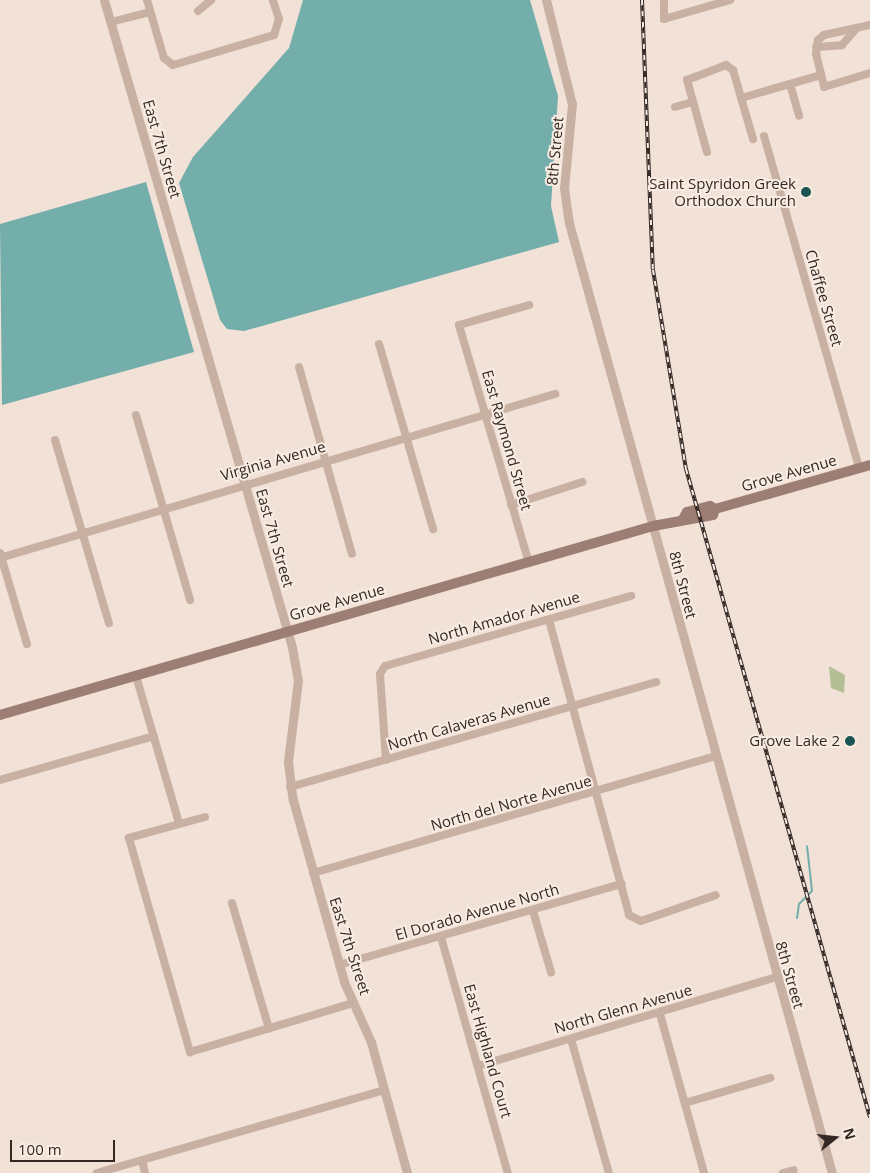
<!DOCTYPE html>
<html>
<head>
<meta charset="utf-8">
<style>
  body { margin:0 }
  #map { position:relative; width:870px; height:1173px; overflow:hidden; background:#f1e1d6; font-family:"Open Sans",sans-serif }
  div>[style] { position:absolute }
  .green>* { inset:0; background:#b5bf96 }
  .water>* { inset:0; background:#74aeab }
  .stream>* { height:2px; margin:-1px; padding:0 1px; transform-origin:1px; border-radius:1px; background:#74aeab }
  .minor>* { height:8px; margin:-4px; padding:0 4px; transform-origin:4px; border-radius:4px; background:#c8b0a2 }
  .tertiary>* { height:9px; margin:-4.5px; padding:0 4.5px; transform-origin:4.5px; border-radius:4.5px; background:#c8b0a2 }
  .secondary>* { height:10px; margin:-5px; padding:0 5px; transform-origin:5px; border-radius:5px; background:#9c7e74 }
  .rail>* { height:4px; margin-top:-2px; transform-origin:0; background:repeating-linear-gradient(90deg,#f9ece2 0 5.5px,#332824 0 11px); box-sizing:border-box; border-block:1px solid #332824 }
  .dots>* { width:14px; height:14px; translate:-50% -50%; box-sizing:border-box; border:2px solid #f9ece2; border-radius:50% }
  span { translate:-50% -50%; white-space:nowrap; text-align:center; line-height:1.15; -webkit-text-stroke:4px #f9ece2; paint-order:stroke }
  .street-label { font-size:15px; color:#332824 }
  .poi-label { font-size:15px; color:#332824 }
  .right { translate:-100% -50%; text-align:right }
  .north { position:absolute; left:810px; top:1113px; width:50px; height:50px; -webkit-text-stroke:4px #f9ece2; paint-order:stroke; rotate:74deg; font-size:14px; font-weight:700; line-height:20px; text-align:center; color:#332824 }
  .north::after { content:''; display:block; margin:auto; width:18px; height:22px; background:#332824; clip-path:polygon(50% 0,100% 100%,50% 72%,0 100%) }
  .scale { position:absolute; left:10px; top:1140px; width:105px; height:22px; box-sizing:border-box; border:2px solid #332824; border-top:0; padding-left:6px; font-size:15px; line-height:18px; white-space:nowrap; color:#332824; -webkit-text-stroke:4px #f9ece2; paint-order:stroke }
</style>
</head>
<body>
<div id="map">
  <div class="green">
    <i style="clip-path:polygon(829px 666px,845px 675px,844px 693px,831px 688px)"></i>
  </div>
  <div class="water">
    <i style="clip-path:polygon(303px 0,530px 0,558px 96px,551px 206px,559px 242px,244px 331px,227px 329px,220px 320px,179px 183px,193px 157px,289px 48px)"></i>
    <i style="clip-path:polygon(146px 182px,194px 352px,2px 405px,0 224px)"></i>
  </div>
  <div class="stream">
    <i style="left:797px;top:918px;width:14px;rotate:-82deg"></i>
    <i style="left:799px;top:904px;width:18px;rotate:-45deg"></i>
    <i style="left:812px;top:891px;width:45px;rotate:-96.3deg"></i>
  </div>
  <div class="minor">
    <i style="left:147px;top:0;width:60px;rotate:73.7deg"></i>
    <i style="left:164px;top:58px;width:11px;rotate:38deg"></i>
    <i style="left:173px;top:65px;width:105px;rotate:-16.5deg"></i>
    <i style="left:274px;top:35px;width:17px;rotate:-73deg"></i>
    <i style="left:279px;top:19px;width:20px;rotate:-108deg"></i>
    <i style="left:664px;top:0;width:19px;rotate:90deg"></i>
    <i style="left:664px;top:19px;width:69px;rotate:-16.1deg"></i>
    <i style="left:198px;top:11px;width:17px;rotate:-40deg"></i>
    <i style="left:111px;top:22px;width:40px;rotate:-14.4deg"></i>
    <i style="left:870px;top:25px;width:47px;rotate:167.7deg"></i>
    <i style="left:824px;top:35px;width:8px;rotate:140deg"></i>
    <i style="left:818px;top:40px;width:14px;rotate:98deg"></i>
    <i style="left:816px;top:54px;width:34px;rotate:76deg"></i>
    <i style="left:824px;top:87px;width:48px;rotate:-16.9deg"></i>
    <i style="left:816px;top:47px;width:26px;rotate:-4deg"></i>
    <i style="left:842px;top:45px;width:20px;rotate:-49deg"></i>
    <i style="left:790px;top:84px;width:33px;rotate:74deg"></i>
    <i style="left:741px;top:98px;width:83px;rotate:-16deg"></i>
    <i style="left:675px;top:107px;width:19px;rotate:-16deg"></i>
    <i style="left:764px;top:136px;width:345px;rotate:74deg"></i>
    <i style="left:707px;top:152px;width:75px;rotate:-105.5deg"></i>
    <i style="left:687px;top:80px;width:42px;rotate:-21deg"></i>
    <i style="left:726px;top:65px;width:9px;rotate:36deg"></i>
    <i style="left:733px;top:70px;width:72px;rotate:73.8deg"></i>
    <i style="left:379px;top:344px;width:193px;rotate:73.7deg"></i>
    <i style="left:299px;top:367px;width:194px;rotate:74.2deg"></i>
    <i style="left:136px;top:415px;width:193px;rotate:73.7deg"></i>
    <i style="left:55px;top:440px;width:191px;rotate:73.6deg"></i>
    <i style="left:511px;top:505px;width:75px;rotate:-17.9deg"></i>
    <i style="left:0;top:553px;width:95px;rotate:73.5deg"></i>
    <i style="left:0;top:558px;width:579px;rotate:-16.46deg"></i>
    <i style="left:529px;top:563px;width:248px;rotate:-106.4deg"></i>
    <i style="left:459px;top:325px;width:73px;rotate:-15.9deg"></i>
    <i style="left:549px;top:620px;width:306px;rotate:74.8deg"></i>
    <i style="left:629px;top:915px;width:13px;rotate:27deg"></i>
    <i style="left:641px;top:921px;width:79px;rotate:-19.1deg"></i>
    <i style="left:136px;top:676px;width:153px;rotate:73.7deg"></i>
    <i style="left:386px;top:760px;width:86px;rotate:-94deg"></i>
    <i style="left:380px;top:674px;width:9px;rotate:-58deg"></i>
    <i style="left:385px;top:666px;width:256px;rotate:-15.9deg"></i>
    <i style="left:0;top:780px;width:160px;rotate:-15.9deg"></i>
    <i style="left:290px;top:787px;width:381px;rotate:-16deg"></i>
    <i style="left:205px;top:817px;width:79px;rotate:164.6deg"></i>
    <i style="left:129px;top:838px;width:223px;rotate:74.1deg"></i>
    <i style="left:190px;top:1052px;width:170px;rotate:-16.7deg"></i>
    <i style="left:313px;top:873px;width:420px;rotate:-16.2deg"></i>
    <i style="left:232px;top:903px;width:131px;rotate:73.6deg"></i>
    <i style="left:533px;top:911px;width:64px;rotate:73.6deg"></i>
    <i style="left:441px;top:937px;width:245px;rotate:74.2deg"></i>
    <i style="left:339px;top:965px;width:294px;rotate:-16deg"></i>
    <i style="left:660px;top:1014px;width:165px;rotate:74.5deg"></i>
    <i style="left:571px;top:1039px;width:139px;rotate:74.2deg"></i>
    <i style="left:478px;top:1066px;width:311px;rotate:-16.6deg"></i>
    <i style="left:685px;top:1103px;width:89px;rotate:-16.4deg"></i>
    <i style="left:142px;top:1160px;width:13px;rotate:77deg"></i>
    <i style="left:97px;top:1173px;width:299px;rotate:-16.1deg"></i>
    <i style="left:783px;top:1173px;width:11px;rotate:-15deg"></i>
  </div>
  <div class="tertiary">
    <i style="left:104px;top:0;width:674px;rotate:73.8deg"></i>
    <i style="left:292px;top:647px;width:34px;rotate:80deg"></i>
    <i style="left:298px;top:680px;width:83px;rotate:97deg"></i>
    <i style="left:288px;top:762px;width:38px;rotate:83deg"></i>
    <i style="left:293px;top:800px;width:189px;rotate:74.3deg"></i>
    <i style="left:344px;top:982px;width:66px;rotate:65.8deg"></i>
    <i style="left:371px;top:1042px;width:136px;rotate:74.6deg"></i>
    <i style="left:546px;top:0;width:107px;rotate:76deg"></i>
    <i style="left:572px;top:104px;width:84px;rotate:95.4deg"></i>
    <i style="left:564px;top:188px;width:35px;rotate:82deg"></i>
    <i style="left:569px;top:223px;width:986px;rotate:74.53deg"></i>
  </div>
  <div class="secondary">
    <i style="left:683px;top:519px;width:8px;rotate:-60deg"></i>
    <i style="left:687px;top:512px;width:24px;rotate:-15deg"></i>
    <i style="left:710px;top:506px;width:6px;rotate:31deg"></i>
    <i style="left:0;top:715px;width:680px;rotate:-16.14deg"></i>
    <i style="left:653px;top:526px;width:61px;rotate:-10.4deg"></i>
    <i style="left:713px;top:515px;width:6px;rotate:-72deg"></i>
    <i style="left:715px;top:509px;width:161px;rotate:-15.8deg"></i>
  </div>
  <div class="rail">
    <i style="left:642px;top:0;width:270px;rotate:87.7deg"></i>
    <i style="left:653px;top:270px;width:202px;rotate:80.6deg"></i>
    <i style="left:686px;top:469px;width:674px;rotate:74.15deg"></i>
  </div>
  <div class="dots">
    <i style="left:806px;top:192px;background:#1a5453"></i>
    <i style="left:850px;top:741px;background:#1a5453"></i>
  </div>
  <div class="street-label">
    <span style="left:162px;top:149px;rotate:74deg">East 7th Street</span>
    <span style="left:555px;top:151px;rotate:-85deg">8th Street</span>
    <span style="left:824px;top:298px;rotate:74deg">Chaffee Street</span>
    <span style="left:507px;top:440px;rotate:74deg">East Raymond Street</span>
    <span style="left:273px;top:461px;rotate:-16deg">Virginia Avenue</span>
    <span style="left:789px;top:473px;rotate:-16deg">Grove Avenue</span>
    <span style="left:275px;top:538px;rotate:74deg">East 7th Street</span>
    <span style="left:683px;top:585px;rotate:75deg">8th Street</span>
    <span style="left:337px;top:602px;rotate:-16deg">Grove Avenue</span>
    <span style="left:504px;top:618px;rotate:-16deg">North Amador Avenue</span>
    <span style="left:469px;top:722px;rotate:-16deg">North Calaveras Avenue</span>
    <span style="left:511px;top:803px;rotate:-16deg">North del Norte Avenue</span>
    <span style="left:477px;top:912px;rotate:-16deg">El Dorado Avenue North</span>
    <span style="left:350px;top:946px;rotate:72deg">East 7th Street</span>
    <span style="left:790px;top:975px;rotate:74deg">8th Street</span>
    <span style="left:623px;top:1009px;rotate:-16deg">North Glenn Avenue</span>
    <span style="left:488px;top:1051px;rotate:74deg">East Highland Court</span>
  </div>
  <div class="poi-label">
    <span class="right" style="left:796px;top:192px">Saint Spyridon Greek<br>Orthodox Church</span>
    <span class="right" style="left:840px;top:741px">Grove Lake 2</span>
  </div>
  <div class="north">N</div>
  <div class="scale">100 m</div>
</div>
</body>
</html>
